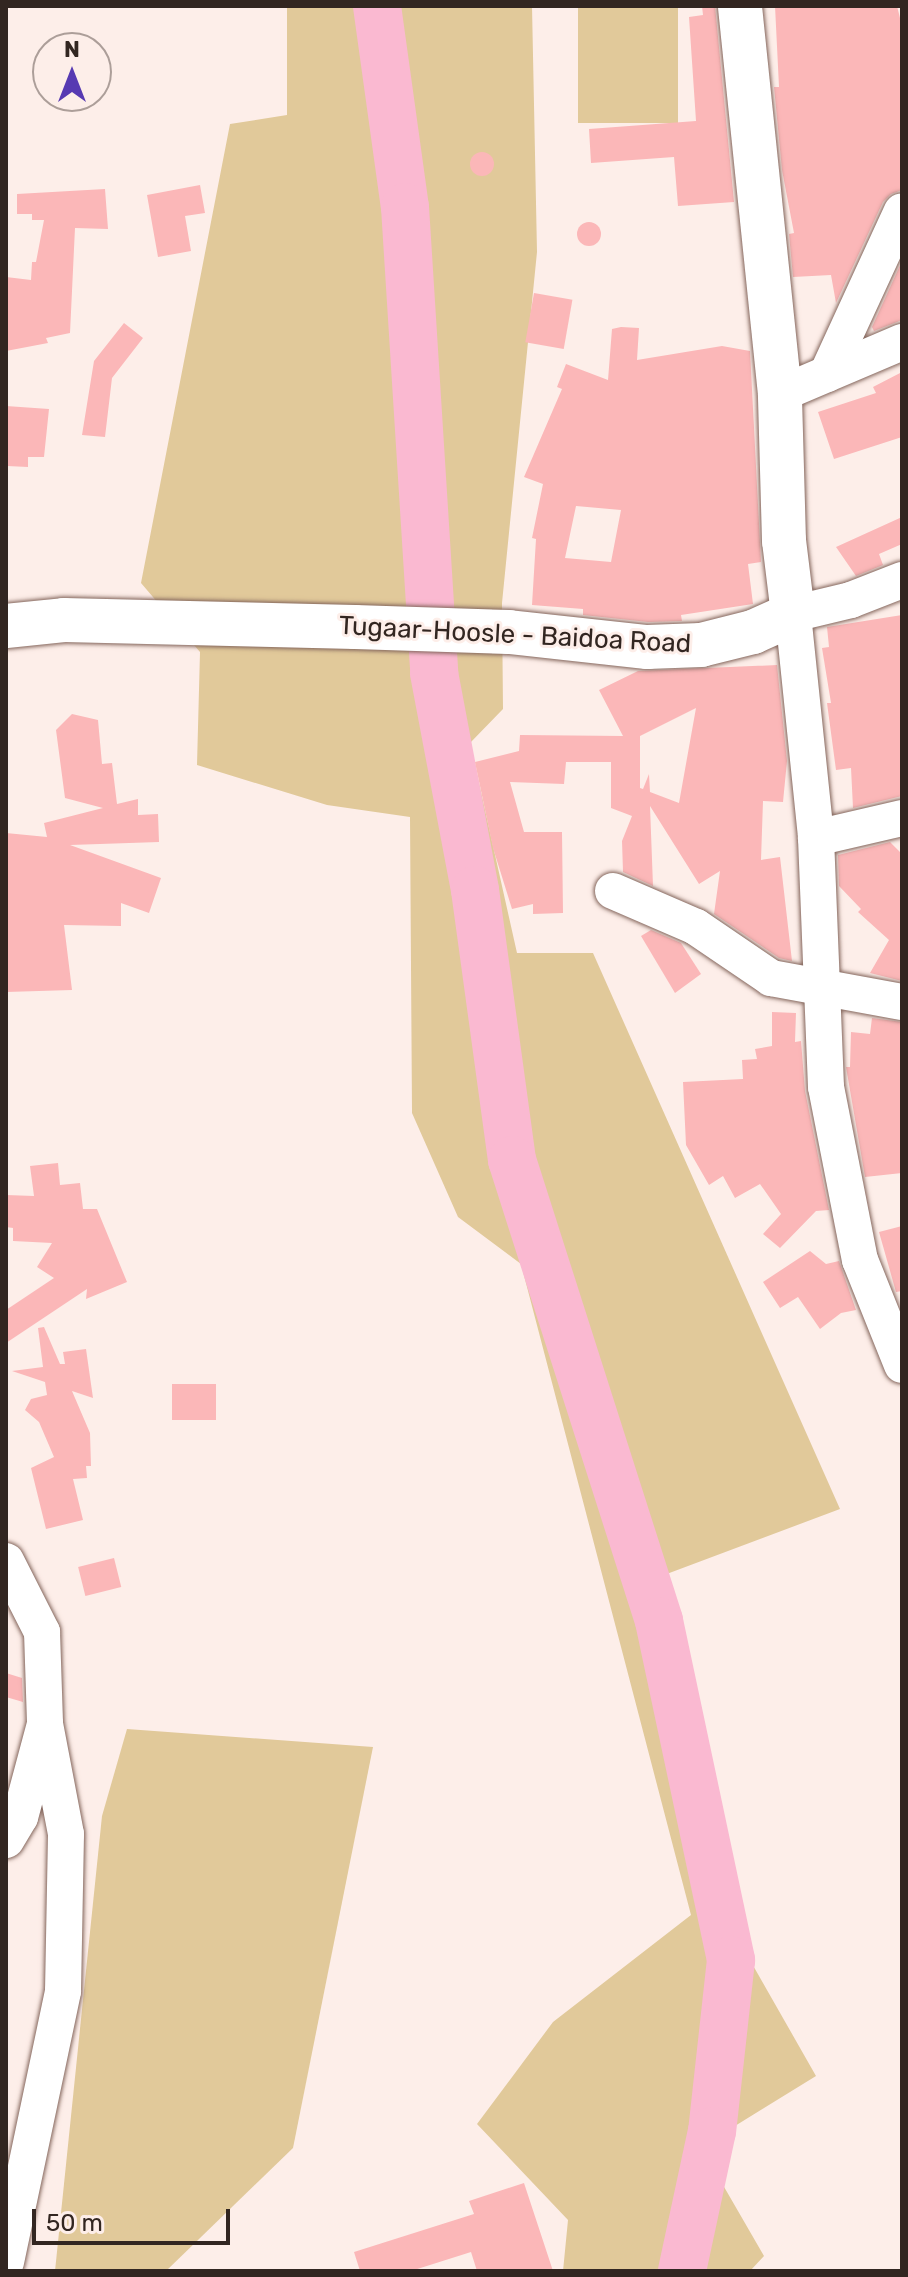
<!DOCTYPE html>
<html>
<head>
<meta charset="utf-8">
<style>
  body { margin:0 }
  #map { position:relative; width:908px; height:2277px; overflow:hidden; background:#fdeee9; font-family:Rubik,sans-serif }
  div>[style] { position:absolute }
  .green>* { inset:0; background:#e1c99a; transform-origin:0 0 }
  .river>* { height:48px; margin:-24px; padding:0 24px; transform-origin:24px; border-radius:24px; background:#fab9d1 }
  .building>* { inset:0; background:#fbb7b8; transform-origin:0 0 }
  .round { border-radius:50% }
  .roads { filter:drop-shadow(0 0 2px #84665c) drop-shadow(0 0 2px #84665c) }
  .minor>* { height:36px; margin:-18px; padding:0 18px; transform-origin:18px; border-radius:18px; background:#fff }
  .major>* { height:44px; margin:-22px; padding:0 22px; transform-origin:22px; border-radius:22px; background:#fff }
  span { translate:-50% -50%; white-space:nowrap; text-align:center; line-height:1.15; -webkit-text-stroke:6px #fdeee9; paint-order:stroke }
  .street-label { font-size:26px; color:#322621 }
  .frame { position:absolute; inset:0; border:8px solid #322621; pointer-events:none }
  .north { position:absolute; left:32px; top:32px; width:80px; height:80px; box-sizing:border-box; background:#fdeee9; border:2px solid #ac9e99; border-radius:50%; rotate:0deg; font-size:22px; font-weight:700; line-height:32px; text-align:center; color:#322621 }
  .north::after { content:''; display:block; margin:auto; width:28px; height:36px; background:#573ab2; clip-path:polygon(50% 0,100% 100%,50% 72%,0 100%) }
  .scale { position:absolute; left:32px; top:2209px; width:198px; height:36px; box-sizing:border-box; border:4px solid #322621; border-top:0; padding-left:10px; font-size:24px; line-height:28px; white-space:nowrap; color:#322621; -webkit-text-stroke:6px #fdeee9; paint-order:stroke }
</style>
</head>
<body>
<div id="map">
  <div class="green">
    <i style="clip-path:polygon(287px 6px,532px 6px,537px 252px,502px 603px,503px 709px,470px 743px,517px 953px,593px 953px,840px 1509px,664px 1575px,730px 1925px,816px 2076px,701px 2147px,764px 2256px,750px 2271px,563px 2271px,568px 2220px,477px 2124px,553px 2022px,691px 1915px,521px 1264px,458px 1217px,412px 1113px,410px 817px,327px 805px,197px 765px,200px 652px,141px 583px,230px 124px,287px 115px)"></i>
    <i style="left:578px;top:6px;width:100px;height:117px"></i>
    <i style="clip-path:polygon(127px 1729px,373px 1747px,293px 2148px,166px 2271px,55px 2271px,102px 1816px)"></i>
  </div>
  <div class="river">
    <i style="left:377px;top:6px;width:203px;rotate:82.1deg"></i>
    <i style="left:405px;top:207px;width:467px;rotate:86.4deg"></i>
    <i style="left:434px;top:673px;width:221px;rotate:79.3deg"></i>
    <i style="left:475px;top:890px;width:273px;rotate:82.2deg"></i>
    <i style="left:512px;top:1160px;width:484px;rotate:72.3deg"></i>
    <i style="left:659px;top:1621px;width:347px;rotate:78deg"></i>
    <i style="left:731px;top:1960px;width:172px;rotate:96.3deg"></i>
    <i style="left:712px;top:2131px;width:143px;rotate:102.1deg"></i>
  </div>
  <div class="building">
    <i style="clip-path:polygon(702px 6px,715px 6px,734px 202px,678px 206px,674px 157px,591px 163px,589px 129px,696px 121px,689px 17px,703px 15px)"></i>
    <i style="clip-path:polygon(775px 6px,897px 6px,902px 26px,902px 190px,891px 194px,883px 202px,836px 303px,831px 275px,793px 277px,789px 234px,794px 233px,782px 170px,774px 87px,779px 87px)"></i>
    <i class="round" style="left:470px;top:152px;width:24px;height:24px"></i>
    <i style="clip-path:polygon(200px 185px,205px 213px,185px 216px,191px 251px,158px 257px,147px 195px)"></i>
    <i style="clip-path:polygon(105px 189px,108px 229px,75px 228px,70px 333px,46px 338px,48px 343px,6px 351px,6px 277px,31px 280px,32px 262px,36px 262px,44px 220px,32px 220px,32px 214px,17px 214px,17px 194px)"></i>
    <i class="round" style="left:577px;top:222px;width:24px;height:24px"></i>
    <i style="clip-path:polygon(902px 261px,902px 320px,874px 331px,872px 327px)"></i>
    <i style="left:534px;top:293px;width:39px;height:50px;rotate:10deg"></i>
    <i style="clip-path:polygon(124px 323px,143px 338px,112px 378px,105px 437px,82px 435px,94px 361px)"></i>
    <i style="clip-path:polygon(evenodd,621px 327px,639px 328px,637px 360px,722px 346px,750px 351px,761px 562px,748px 564px,753px 604px,681px 615px,682px 621px,648px 622px,583px 615px,583px 609px,532px 605px,536px 539px,532px 538px,543px 484px,524px 477px,562px 389px,557px 387px,566px 364px,608px 380px,612px 329px,621px 327px,576px 506px,621px 510px,611px 562px,565px 558px,576px 506px)"></i>
    <i style="clip-path:polygon(902px 372px,902px 437px,834px 459px,818px 412px,876px 393px,873px 387px)"></i>
    <i style="clip-path:polygon(6px 406px,49px 409px,44px 457px,28px 457px,28px 467px,7px 466px)"></i>
    <i style="clip-path:polygon(902px 517px,902px 544px,879px 554px,883px 565px,856px 576px,836px 547px)"></i>
    <i style="clip-path:polygon(902px 615px,902px 796px,853px 808px,851px 768px,836px 770px,827px 703px,831px 703px,822px 648px,829px 647px,827px 627px)"></i>
    <i style="clip-path:polygon(evenodd,777px 665px,787px 761px,783px 802px,763px 801px,761px 860px,780px 857px,792px 961px,779px 958px,714px 914px,720px 871px,699px 884px,650px 806px,653px 886px,623px 872px,622px 841px,632px 816px,611px 808px,611px 762px,566px 762px,564px 784px,510px 782px,524px 832px,562px 832px,563px 913px,533px 914px,533px 904px,512px 909px,493px 848px,475px 762px,519px 751px,520px 735px,623px 736px,599px 690px,638px 671px,777px 665px,696px 708px,679px 803px,650px 792px,649px 774px,643px 789px,640px 788px,640px 736px,696px 708px)"></i>
    <i style="clip-path:polygon(72px 714px,98px 720px,102px 764px,112px 763px,117px 804px,138px 799px,138px 815px,158px 814px,159px 842px,70px 845px,161px 878px,149px 913px,121px 903px,121px 926px,64px 925px,72px 990px,6px 992px,6px 833px,47px 837px,44px 823px,103px 808px,65px 798px,56px 730px)"></i>
    <i style="clip-path:polygon(890px 842px,902px 854px,902px 981px,870px 973px,889px 940px,858px 912px,861px 909px,839px 886px,838px 855px)"></i>
    <i style="clip-path:polygon(651px 930px,681px 943px,701px 974px,675px 993px,641px 936px)"></i>
    <i style="clip-path:polygon(772px 1012px,796px 1013px,795px 1042px,801px 1041px,805px 1091px,829px 1210px,816px 1211px,780px 1248px,763px 1234px,781px 1214px,760px 1184px,735px 1198px,723px 1176px,709px 1185px,686px 1145px,683px 1082px,743px 1079px,742px 1060px,757px 1059px,755px 1049px,772px 1046px)"></i>
    <i style="clip-path:polygon(872px 1018px,902px 1022px,902px 1173px,865px 1177px,846px 1067px,850px 1067px,851px 1032px,870px 1034px)"></i>
    <i style="clip-path:polygon(58px 1163px,60px 1185px,80px 1183px,83px 1209px,97px 1209px,127px 1282px,86px 1299px,87px 1289px,6px 1343px,6px 1310px,54px 1278px,37px 1267px,52px 1243px,13px 1241px,13px 1228px,6px 1227px,6px 1195px,34px 1196px,30px 1166px)"></i>
    <i style="clip-path:polygon(902px 1226px,902px 1291px,896px 1292px,879px 1232px)"></i>
    <i style="clip-path:polygon(810px 1251px,826px 1264px,839px 1261px,856px 1310px,841px 1313px,820px 1329px,798px 1297px,780px 1308px,763px 1282px)"></i>
    <i style="clip-path:polygon(44px 1327px,60px 1364px,65px 1364px,63px 1352px,86px 1349px,93px 1398px,72px 1391px,90px 1433px,91px 1466px,86px 1466px,87px 1478px,73px 1479px,83px 1520px,46px 1529px,31px 1468px,54px 1457px,39px 1422px,25px 1410px,31px 1399px,47px 1395px,45px 1382px,12px 1371px,43px 1367px,38px 1328px)"></i>
    <i style="left:172px;top:1384px;width:44px;height:36px"></i>
    <i style="left:114px;top:1558px;width:30px;height:37px;rotate:76deg"></i>
    <i style="clip-path:polygon(6px 1673px,22px 1678px,23px 1702px,6px 1697px)"></i>
    <i style="clip-path:polygon(524px 2183px,553px 2271px,477px 2271px,471px 2252px,411px 2271px,360px 2271px,354px 2252px,474px 2214px,469px 2201px)"></i>
  </div>
  <div class="roads">
    <div class="minor">
      <i style="left:827px;top:374px;width:179px;rotate:-65.3deg"></i>
      <i style="left:780px;top:394px;width:133px;rotate:-23.1deg"></i>
      <i style="left:902px;top:580px;width:55px;rotate:158.6deg"></i>
      <i style="left:851px;top:600px;width:60px;rotate:166.4deg"></i>
      <i style="left:793px;top:614px;width:225px;rotate:84.1deg"></i>
      <i style="left:816px;top:838px;width:249px;rotate:87.7deg"></i>
      <i style="left:826px;top:1087px;width:176px;rotate:78.9deg"></i>
      <i style="left:860px;top:1260px;width:113px;rotate:68.2deg"></i>
      <i style="left:816px;top:838px;width:88px;rotate:-13.1deg"></i>
      <i style="left:613px;top:891px;width:90px;rotate:23.4deg"></i>
      <i style="left:696px;top:927px;width:91px;rotate:34.2deg"></i>
      <i style="left:771px;top:978px;width:133px;rotate:10.4deg"></i>
      <i style="left:6px;top:1561px;width:80px;rotate:63.1deg"></i>
      <i style="left:42px;top:1632px;width:92px;rotate:88.1deg"></i>
      <i style="left:45px;top:1724px;width:96px;rotate:105deg"></i>
      <i style="left:20px;top:1817px;width:27px;rotate:121deg"></i>
      <i style="left:6px;top:2262px;width:277px;rotate:-78.1deg"></i>
      <i style="left:63px;top:1991px;width:157px;rotate:-88.9deg"></i>
      <i style="left:66px;top:1834px;width:112px;rotate:-100.8deg"></i>
    </div>
    <div class="major">
      <i style="left:6px;top:626px;width:58px;rotate:-5.9deg"></i>
      <i style="left:64px;top:620px;width:291px;rotate:1.4deg"></i>
      <i style="left:355px;top:627px;width:154px;rotate:1.9deg"></i>
      <i style="left:509px;top:632px;width:139px;rotate:6.2deg"></i>
      <i style="left:647px;top:647px;width:54px;rotate:-2.1deg"></i>
      <i style="left:701px;top:645px;width:54px;rotate:-14deg"></i>
      <i style="left:753px;top:632px;width:44px;rotate:-24.2deg"></i>
      <i style="left:793px;top:614px;width:74px;rotate:-97deg"></i>
      <i style="left:784px;top:541px;width:147px;rotate:-91.6deg"></i>
      <i style="left:780px;top:394px;width:390px;rotate:-95.9deg"></i>
    </div>
  </div>
  <div class="street-label">
    <span style="left:515px;top:635px;rotate:3deg">Tugaar-Hoosle - Baidoa Road</span>
  </div>
  <div class="frame"></div>
  <div class="north">N</div>
  <div class="scale">50 m</div>
</div>
</body>
</html>
